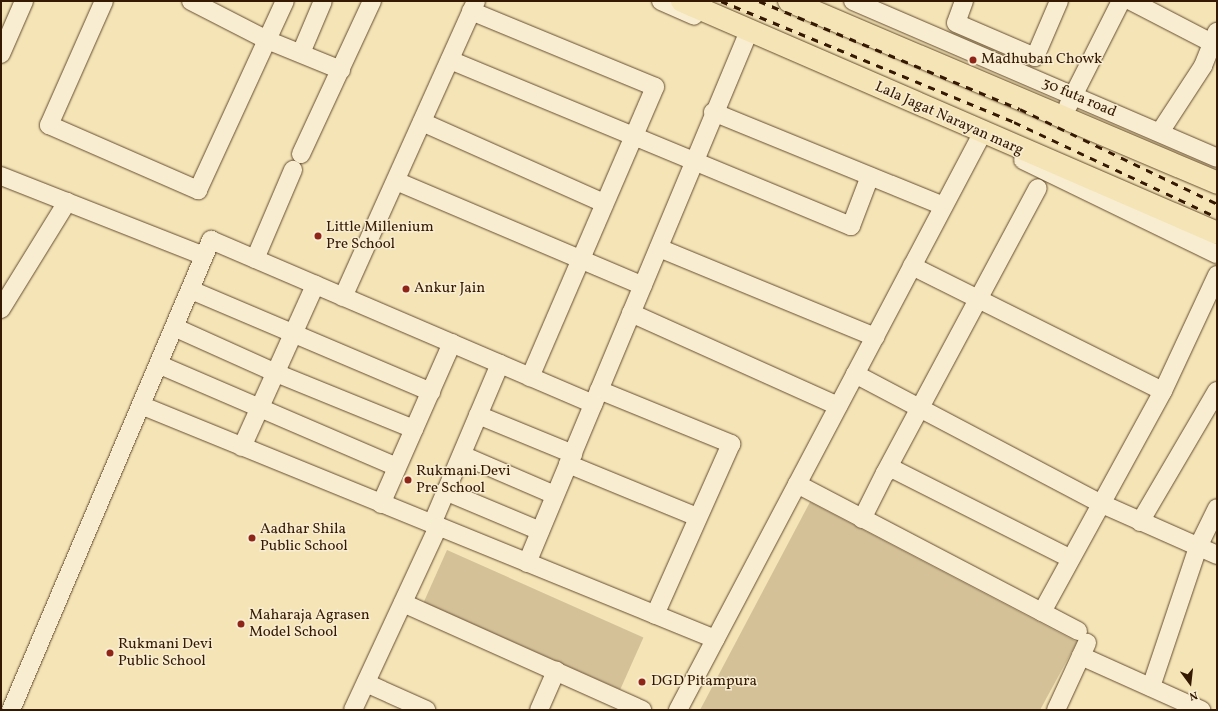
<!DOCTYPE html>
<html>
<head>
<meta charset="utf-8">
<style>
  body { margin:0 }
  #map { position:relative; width:1218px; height:711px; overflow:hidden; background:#f4e4b6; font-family:Vollkorn,serif }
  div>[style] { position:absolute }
  .green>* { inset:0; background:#d4c198; transform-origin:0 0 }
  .roads { filter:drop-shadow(0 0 1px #654c30) drop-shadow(0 0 1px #654c30) }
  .minor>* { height:18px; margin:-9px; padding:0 9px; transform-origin:9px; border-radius:9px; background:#f8edd0 }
  .major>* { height:22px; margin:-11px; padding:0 11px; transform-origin:11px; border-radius:11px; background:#f4e4b6 }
  .rail>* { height:3px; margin-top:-1.5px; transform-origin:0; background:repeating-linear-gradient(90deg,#351903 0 7px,transparent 0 14px) }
  .dots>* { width:11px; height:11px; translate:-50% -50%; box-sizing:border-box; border:2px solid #f8edd0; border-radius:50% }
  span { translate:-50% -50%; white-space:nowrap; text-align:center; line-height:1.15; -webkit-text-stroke:3px #f8edd0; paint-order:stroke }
  .poi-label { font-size:15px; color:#351903 }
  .left { translate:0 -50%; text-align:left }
  .street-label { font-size:15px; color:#351903 }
  .frame { position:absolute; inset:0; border:2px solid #351903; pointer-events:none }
  .north { position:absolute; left:1170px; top:663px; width:40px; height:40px; -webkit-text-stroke:3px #f8edd0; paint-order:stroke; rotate:165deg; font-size:11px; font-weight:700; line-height:16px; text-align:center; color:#351903 }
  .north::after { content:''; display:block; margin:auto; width:14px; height:18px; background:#351903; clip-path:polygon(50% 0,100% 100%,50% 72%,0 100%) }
</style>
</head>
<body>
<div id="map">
  <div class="green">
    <i style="clip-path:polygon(810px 502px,1077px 642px,1040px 710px,700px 710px)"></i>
    <i style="left:447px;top:550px;width:215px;height:57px;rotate:24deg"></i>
  </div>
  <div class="roads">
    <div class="minor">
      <i style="left:104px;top:1px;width:136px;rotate:113.9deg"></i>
      <i style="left:49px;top:125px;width:163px;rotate:23.6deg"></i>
      <i style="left:198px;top:190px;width:208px;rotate:-65.3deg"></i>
      <i style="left:191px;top:1px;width:85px;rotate:27.2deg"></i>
      <i style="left:267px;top:40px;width:80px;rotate:22.1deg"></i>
      <i style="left:661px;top:1px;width:36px;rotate:24deg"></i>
      <i style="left:853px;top:1px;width:396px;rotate:23.3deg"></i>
      <i style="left:964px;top:1px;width:23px;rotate:110deg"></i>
      <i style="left:956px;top:23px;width:86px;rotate:23.3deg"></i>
      <i style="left:1035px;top:57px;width:61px;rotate:-66.8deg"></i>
      <i style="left:1131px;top:1px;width:91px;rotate:27.4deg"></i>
      <i style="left:471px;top:11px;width:199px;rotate:22.4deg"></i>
      <i style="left:655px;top:87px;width:316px;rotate:113.3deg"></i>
      <i style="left:301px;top:53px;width:56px;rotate:-67.1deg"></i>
      <i style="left:1px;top:54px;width:58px;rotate:-66.5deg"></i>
      <i style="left:450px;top:60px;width:434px;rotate:22.5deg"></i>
      <i style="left:851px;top:226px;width:53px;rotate:-69.2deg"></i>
      <i style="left:1068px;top:106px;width:118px;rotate:-63.2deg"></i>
      <i style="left:713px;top:112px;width:248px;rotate:22.2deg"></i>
      <i style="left:422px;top:122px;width:199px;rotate:24deg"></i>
      <i style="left:1160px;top:132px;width:79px;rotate:-56.9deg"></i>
      <i style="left:1203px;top:66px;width:37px;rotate:-68deg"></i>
      <i style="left:301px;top:154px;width:169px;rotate:-65.1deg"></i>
      <i style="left:1023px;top:160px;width:216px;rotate:25.9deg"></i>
      <i style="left:1px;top:176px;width:218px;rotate:21.5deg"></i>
      <i style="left:396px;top:181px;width:268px;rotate:23deg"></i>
      <i style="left:659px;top:248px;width:234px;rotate:22.4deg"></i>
      <i style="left:255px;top:259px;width:97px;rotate:-66.9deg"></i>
      <i style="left:912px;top:266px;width:280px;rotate:26.5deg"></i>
      <i style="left:191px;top:290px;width:261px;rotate:23deg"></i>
      <i style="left:343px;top:297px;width:325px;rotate:-65.8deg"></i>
      <i style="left:1px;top:309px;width:126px;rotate:-58.3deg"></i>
      <i style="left:631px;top:313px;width:227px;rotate:24.2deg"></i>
      <i style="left:176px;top:328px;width:110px;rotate:24.2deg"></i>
      <i style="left:276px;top:373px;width:149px;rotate:22.1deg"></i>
      <i style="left:160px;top:365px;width:258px;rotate:23.3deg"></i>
      <i style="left:855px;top:374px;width:279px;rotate:27.8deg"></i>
      <i style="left:1102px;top:504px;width:126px;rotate:23.9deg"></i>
      <i style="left:599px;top:390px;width:143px;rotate:22.2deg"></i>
      <i style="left:731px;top:444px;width:187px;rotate:114deg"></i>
      <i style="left:143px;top:406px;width:618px;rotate:22.16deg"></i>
      <i style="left:478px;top:415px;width:103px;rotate:22.3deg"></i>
      <i style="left:242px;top:447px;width:178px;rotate:-65.7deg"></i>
      <i style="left:462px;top:455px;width:101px;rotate:23.3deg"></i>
      <i style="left:568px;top:464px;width:139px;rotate:22.3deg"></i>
      <i style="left:885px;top:473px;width:323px;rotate:-61.8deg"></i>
      <i style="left:797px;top:484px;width:317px;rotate:27.6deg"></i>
      <i style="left:445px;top:491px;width:103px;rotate:22.8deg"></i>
      <i style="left:381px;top:504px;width:176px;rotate:-66.2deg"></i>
      <i style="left:862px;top:519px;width:51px;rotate:-63.4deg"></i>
      <i style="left:885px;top:473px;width:9px;rotate:-27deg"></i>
      <i style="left:893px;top:469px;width:197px;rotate:26.8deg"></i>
      <i style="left:1140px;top:522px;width:152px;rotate:-59.6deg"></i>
      <i style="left:432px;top:524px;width:174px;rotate:-67deg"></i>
      <i style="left:527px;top:563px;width:576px;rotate:-67.35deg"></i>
      <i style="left:403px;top:603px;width:262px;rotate:24.1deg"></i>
      <i style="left:1042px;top:612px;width:252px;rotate:-61.3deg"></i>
      <i style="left:1163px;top:391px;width:128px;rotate:-65deg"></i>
      <i style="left:1081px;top:656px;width:132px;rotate:24.2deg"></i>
      <i style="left:366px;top:683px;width:66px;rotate:24.2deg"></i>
      <i style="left:1151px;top:687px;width:148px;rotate:-71.4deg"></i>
      <i style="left:1198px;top:547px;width:43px;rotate:-64deg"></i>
      <i style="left:11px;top:710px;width:511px;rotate:-66.95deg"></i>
      <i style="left:211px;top:240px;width:416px;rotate:23.2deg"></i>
      <i style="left:353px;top:710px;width:202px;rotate:-65.1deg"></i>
      <i style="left:539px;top:710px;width:43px;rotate:-66.4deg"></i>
      <i style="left:678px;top:710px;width:651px;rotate:-62.18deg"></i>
      <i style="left:1056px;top:710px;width:74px;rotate:-65.2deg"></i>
    </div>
    <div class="major">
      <i style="left:682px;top:1px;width:583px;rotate:23.44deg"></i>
      <i style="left:789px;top:1px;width:465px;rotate:23deg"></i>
    </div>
  </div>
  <div class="rail">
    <i style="left:721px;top:1px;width:317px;rotate:22.4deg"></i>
    <i style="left:1014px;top:122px;width:224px;rotate:25.1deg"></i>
    <i style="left:759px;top:1px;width:282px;rotate:22.5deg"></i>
    <i style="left:1020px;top:109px;width:219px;rotate:25.7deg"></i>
  </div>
  <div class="dots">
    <i style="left:973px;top:60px;background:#8f2418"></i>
    <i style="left:318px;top:236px;background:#8f2418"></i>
    <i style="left:406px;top:289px;background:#8f2418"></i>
    <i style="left:408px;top:480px;background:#8f2418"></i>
    <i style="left:252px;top:538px;background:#8f2418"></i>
    <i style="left:241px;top:624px;background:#8f2418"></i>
    <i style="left:110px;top:653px;background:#8f2418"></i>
    <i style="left:642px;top:682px;background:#8f2418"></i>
  </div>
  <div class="poi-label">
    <span class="left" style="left:981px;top:60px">Madhuban Chowk</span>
    <span class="left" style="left:326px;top:236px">Little Millenium<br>Pre School</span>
    <span class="left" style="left:414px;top:289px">Ankur Jain</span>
    <span class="left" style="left:416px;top:480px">Rukmani Devi<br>Pre School</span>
    <span class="left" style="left:260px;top:538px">Aadhar Shila<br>Public School</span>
    <span class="left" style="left:249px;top:624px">Maharaja Agrasen<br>Model School</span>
    <span class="left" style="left:118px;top:653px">Rukmani Devi<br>Public School</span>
    <span class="left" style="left:651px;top:682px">DGD Pitampura</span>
  </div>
  <div class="street-label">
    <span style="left:1079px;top:98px;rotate:23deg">30 futa road</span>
    <span style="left:949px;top:119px;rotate:24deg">Lala Jagat Narayan marg</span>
  </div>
  <div class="frame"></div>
  <div class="north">N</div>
</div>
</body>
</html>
